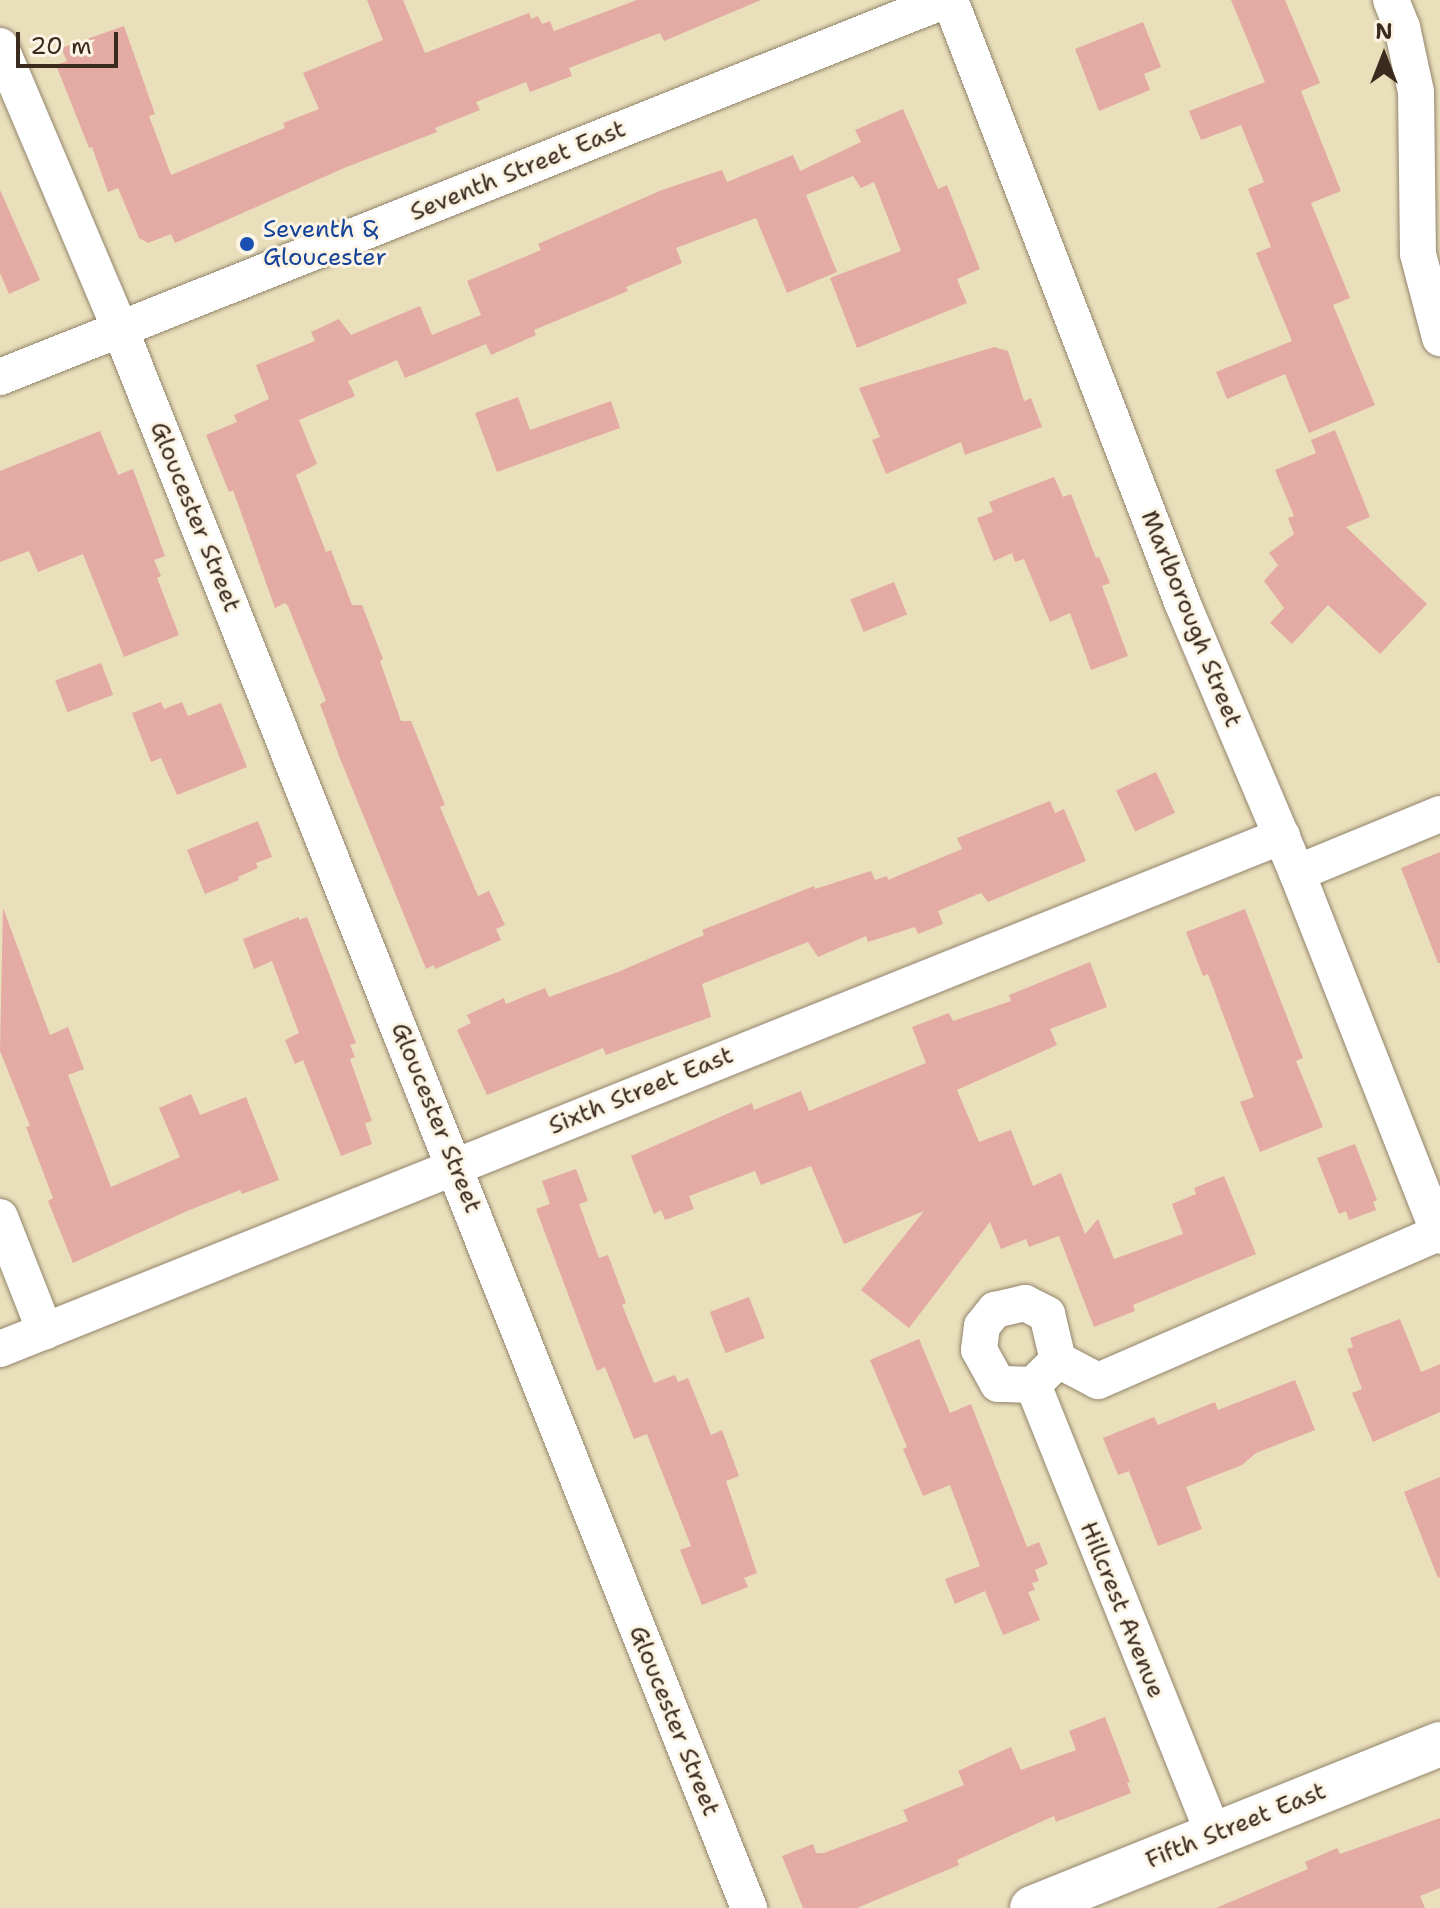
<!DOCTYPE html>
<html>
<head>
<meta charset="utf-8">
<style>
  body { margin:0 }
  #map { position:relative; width:1440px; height:1908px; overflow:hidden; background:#e9dfbb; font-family:"Shantell Sans",sans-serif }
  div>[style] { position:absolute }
  .building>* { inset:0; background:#e3aba4; transform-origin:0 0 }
  .roads { filter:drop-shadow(0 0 2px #92846c) drop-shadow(0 0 2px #92846c) }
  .street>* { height:36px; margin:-18px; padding:0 18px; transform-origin:18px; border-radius:18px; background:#fff }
  .secondary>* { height:44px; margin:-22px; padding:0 22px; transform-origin:22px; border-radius:22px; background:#fff }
  .dots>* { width:22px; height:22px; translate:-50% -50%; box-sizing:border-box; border:4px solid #fcf5e5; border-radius:50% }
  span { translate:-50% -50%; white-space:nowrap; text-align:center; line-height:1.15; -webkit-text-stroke:6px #fcf5e5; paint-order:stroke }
  .street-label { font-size:24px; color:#3b2a1e }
  .transit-label { font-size:24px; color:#164399 }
  .left { translate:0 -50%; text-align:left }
  .north { position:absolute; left:1344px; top:16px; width:80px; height:80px; -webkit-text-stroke:6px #fcf5e5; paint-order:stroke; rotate:0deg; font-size:22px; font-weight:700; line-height:32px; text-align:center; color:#3b2a1e }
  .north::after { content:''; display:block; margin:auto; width:28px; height:36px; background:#3b2a1e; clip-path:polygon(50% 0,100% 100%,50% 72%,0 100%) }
  .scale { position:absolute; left:16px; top:32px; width:102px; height:36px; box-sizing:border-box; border:4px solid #3b2a1e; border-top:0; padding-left:10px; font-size:24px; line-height:28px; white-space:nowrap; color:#3b2a1e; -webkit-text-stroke:6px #fcf5e5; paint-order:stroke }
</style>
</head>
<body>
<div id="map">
  <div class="building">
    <i style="clip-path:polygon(367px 0,403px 0,425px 53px,529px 13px,531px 19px,538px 16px,542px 24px,550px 21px,554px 31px,637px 0,761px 0,664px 41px,660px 33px,569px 68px,572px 76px,530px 92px,526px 82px,476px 102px,480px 110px,435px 128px,437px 132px,344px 168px,175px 243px,171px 234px,148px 243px,139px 238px,118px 188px,108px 192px,92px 147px,89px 148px,56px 65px,67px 61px,61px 48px,124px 26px,155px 114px,149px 116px,171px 175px,285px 128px,283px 123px,319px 109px,303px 73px,383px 40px)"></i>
    <i style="clip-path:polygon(1231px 0,1285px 0,1320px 83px,1301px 91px,1341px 191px,1311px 203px,1350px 298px,1333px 305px,1375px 405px,1309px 433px,1285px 374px,1227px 399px,1216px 372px,1292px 341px,1256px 253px,1271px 247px,1248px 189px,1264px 182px,1241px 125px,1201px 140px,1189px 111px,1265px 82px)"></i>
    <i style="clip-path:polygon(1143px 22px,1161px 67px,1144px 74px,1150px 90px,1099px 111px,1075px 49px)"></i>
    <i style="clip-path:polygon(903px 109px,938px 189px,947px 185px,980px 269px,957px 279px,967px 303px,857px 348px,830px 278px,901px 251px,874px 182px,861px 188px,853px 176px,806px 195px,837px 272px,787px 293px,756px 218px,676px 248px,682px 263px,626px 287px,628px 291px,534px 330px,536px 335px,491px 355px,486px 344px,405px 378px,397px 360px,348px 381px,355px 396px,299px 420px,317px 464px,296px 475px,326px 552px,331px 550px,352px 605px,362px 605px,383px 659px,380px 661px,401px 721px,411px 721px,445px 805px,440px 807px,478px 896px,489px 891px,505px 925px,496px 929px,501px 940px,435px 969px,434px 965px,426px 969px,339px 756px,320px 704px,326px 701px,288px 606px,285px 603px,275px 608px,233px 490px,229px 492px,206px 435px,237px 422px,234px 415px,269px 399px,256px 365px,315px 341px,311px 332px,339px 319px,351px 335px,420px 306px,432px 335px,481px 315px,467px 281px,541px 250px,538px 244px,662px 190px,722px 170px,727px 182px,793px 155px,800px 171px,861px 142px,855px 130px)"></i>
    <i style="clip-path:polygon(0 190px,40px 280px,9px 294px,0 273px)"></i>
    <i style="clip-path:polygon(994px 347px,1008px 351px,1024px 401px,1031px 398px,1042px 427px,965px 455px,961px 442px,886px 474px,872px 440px,880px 437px,859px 388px)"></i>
    <i style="clip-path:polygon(518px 397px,530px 430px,611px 401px,620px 428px,497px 472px,475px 413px)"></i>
    <i style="clip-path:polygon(1335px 430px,1370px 517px,1346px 527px,1427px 604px,1380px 654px,1328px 605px,1292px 644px,1270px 623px,1284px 608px,1264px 581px,1278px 565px,1269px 553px,1294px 534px,1288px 518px,1294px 516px,1275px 470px,1316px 453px,1311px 440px)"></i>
    <i style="clip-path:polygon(100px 431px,118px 475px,133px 469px,165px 556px,154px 560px,161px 576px,157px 578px,179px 635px,124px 657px,83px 554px,38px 572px,29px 551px,0 562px,0 471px)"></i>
    <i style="clip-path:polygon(1054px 477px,1063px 497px,1071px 494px,1096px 558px,1099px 557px,1110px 583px,1102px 586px,1128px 656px,1091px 670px,1070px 613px,1050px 622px,1024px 559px,1015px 562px,1012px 553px,994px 561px,977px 518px,993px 512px,989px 502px)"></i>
    <i style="left:894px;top:582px;width:35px;height:47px;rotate:68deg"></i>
    <i style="left:101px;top:663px;width:34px;height:49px;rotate:69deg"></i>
    <i style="clip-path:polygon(161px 702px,164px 709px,182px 702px,188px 716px,221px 703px,247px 767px,177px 795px,161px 758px,151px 762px,132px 713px)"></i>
    <i style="left:1156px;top:772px;width:45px;height:44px;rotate:65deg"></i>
    <i style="clip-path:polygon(1050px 801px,1055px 813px,1064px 809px,1086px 861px,988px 902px,981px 893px,938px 911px,943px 924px,918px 934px,915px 927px,868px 942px,866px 936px,818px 957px,808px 942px,702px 984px,711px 1017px,606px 1055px,603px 1048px,487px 1095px,457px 1030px,471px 1023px,467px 1015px,504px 998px,506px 1004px,545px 988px,549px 997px,618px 972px,704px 935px,702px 930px,814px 886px,815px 889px,871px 871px,875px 880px,887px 876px,888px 880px,962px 849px,957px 838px)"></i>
    <i style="clip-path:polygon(258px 821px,272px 857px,256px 863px,258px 868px,238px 877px,239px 880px,205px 894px,187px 850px)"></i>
    <i style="clip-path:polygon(1440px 852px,1440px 963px,1438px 963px,1401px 868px)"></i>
    <i style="clip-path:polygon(3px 908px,50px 1035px,68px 1027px,84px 1069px,68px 1075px,111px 1187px,180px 1157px,159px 1108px,191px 1094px,200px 1115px,246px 1097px,279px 1180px,242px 1194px,240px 1190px,187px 1211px,73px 1263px,48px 1201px,53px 1198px,26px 1127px,30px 1126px,0 1051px)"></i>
    <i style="clip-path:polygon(1245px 909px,1303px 1058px,1296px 1061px,1323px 1127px,1260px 1152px,1240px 1102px,1254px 1097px,1208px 974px,1203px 976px,1186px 932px)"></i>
    <i style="clip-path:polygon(299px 917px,299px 920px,307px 917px,356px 1043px,350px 1045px,355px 1057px,350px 1059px,372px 1121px,365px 1123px,372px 1144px,341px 1156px,303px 1060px,295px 1064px,285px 1040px,299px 1033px,272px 961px,254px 969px,243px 939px)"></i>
    <i style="clip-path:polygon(1090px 962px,1107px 1007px,1050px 1029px,1057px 1045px,957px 1090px,979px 1142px,1011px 1130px,1033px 1186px,1061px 1173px,1085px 1234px,1098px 1219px,1114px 1259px,1183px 1234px,1172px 1204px,1196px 1194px,1194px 1188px,1224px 1176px,1256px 1254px,1133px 1305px,1135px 1311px,1094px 1327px,1059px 1236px,1029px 1247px,1026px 1239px,1001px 1249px,990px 1222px,909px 1328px,861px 1290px,924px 1211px,844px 1244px,811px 1166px,761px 1185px,755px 1171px,689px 1196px,694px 1209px,665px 1220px,661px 1210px,654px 1214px,631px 1156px,752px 1103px,754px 1110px,801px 1091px,809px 1111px,926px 1063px,912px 1027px,949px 1013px,953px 1021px,1011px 1001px,1009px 995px)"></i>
    <i style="clip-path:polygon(1355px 1144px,1377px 1200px,1373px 1202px,1376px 1210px,1349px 1220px,1346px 1211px,1339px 1214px,1317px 1158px)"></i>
    <i style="clip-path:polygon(576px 1169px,588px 1201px,579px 1204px,599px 1258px,608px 1255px,626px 1303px,622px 1305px,654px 1383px,675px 1375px,678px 1382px,688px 1378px,711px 1435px,722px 1430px,739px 1476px,726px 1481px,757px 1573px,744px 1578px,748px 1587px,702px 1605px,680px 1550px,691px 1546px,647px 1434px,634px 1439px,605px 1367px,597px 1371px,536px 1209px,550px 1204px,542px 1181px)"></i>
    <i style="left:749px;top:1297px;width:44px;height:42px;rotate:69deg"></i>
    <i style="clip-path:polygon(1400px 1319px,1421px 1372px,1440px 1364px,1440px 1412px,1373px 1442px,1352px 1393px,1362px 1389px,1347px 1349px,1353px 1347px,1350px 1338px)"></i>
    <i style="clip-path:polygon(919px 1339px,950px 1413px,971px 1404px,1027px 1547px,1039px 1542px,1048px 1564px,1035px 1570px,1039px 1581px,1032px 1583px,1035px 1590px,1028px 1592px,1040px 1620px,1003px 1635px,985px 1591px,955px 1604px,945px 1579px,980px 1566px,950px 1485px,923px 1496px,903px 1449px,907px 1447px,870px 1360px)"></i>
    <i style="clip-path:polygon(1295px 1380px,1315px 1430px,1256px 1453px,1242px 1465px,1186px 1487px,1202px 1529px,1158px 1546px,1129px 1471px,1118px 1475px,1103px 1438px,1154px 1417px,1158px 1425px,1215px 1402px,1218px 1410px)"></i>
    <i style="clip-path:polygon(1440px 1477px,1440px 1577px,1438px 1578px,1404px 1492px)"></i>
    <i style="clip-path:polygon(1105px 1717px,1130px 1782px,1127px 1783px,1131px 1793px,1056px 1822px,1054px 1816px,957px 1860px,959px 1865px,857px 1908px,803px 1908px,782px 1856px,813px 1844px,816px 1853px,824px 1853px,908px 1821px,903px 1810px,964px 1785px,958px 1771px,1011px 1747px,1021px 1770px,1076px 1750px,1069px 1731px)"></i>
    <i style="clip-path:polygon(1440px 1818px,1440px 1888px,1420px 1896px,1425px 1908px,1216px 1908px,1308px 1869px,1305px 1862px,1337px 1848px,1340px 1854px)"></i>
  </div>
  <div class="roads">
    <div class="street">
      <i style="left:950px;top:0;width:645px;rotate:68.92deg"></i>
      <i style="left:1182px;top:602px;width:294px;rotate:67deg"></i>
      <i style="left:1297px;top:873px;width:390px;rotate:68.5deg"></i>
      <i style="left:1391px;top:0;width:29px;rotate:68deg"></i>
      <i style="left:1402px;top:27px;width:66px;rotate:77.8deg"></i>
      <i style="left:1416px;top:92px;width:162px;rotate:89.3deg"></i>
      <i style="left:1418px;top:254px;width:87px;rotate:75.3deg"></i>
      <i style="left:0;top:46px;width:307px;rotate:67deg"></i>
      <i style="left:120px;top:329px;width:1700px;rotate:68.28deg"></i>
      <i style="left:0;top:377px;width:1018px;rotate:-21.73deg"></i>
      <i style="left:1297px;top:873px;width:155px;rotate:-22.4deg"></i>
      <i style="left:0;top:1217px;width:123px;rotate:68.5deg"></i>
      <i style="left:0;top:1349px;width:1381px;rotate:-21.81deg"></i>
      <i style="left:1033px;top:1385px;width:35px;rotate:-178deg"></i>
      <i style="left:998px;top:1384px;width:39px;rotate:-119deg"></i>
      <i style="left:979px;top:1350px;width:24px;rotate:-83deg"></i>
      <i style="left:982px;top:1326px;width:21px;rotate:-51deg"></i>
      <i style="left:995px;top:1310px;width:31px;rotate:-13deg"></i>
      <i style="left:1025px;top:1303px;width:25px;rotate:27deg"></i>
      <i style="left:1047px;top:1314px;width:47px;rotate:76.6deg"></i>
      <i style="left:1214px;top:1835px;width:485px;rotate:-111.9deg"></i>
      <i style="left:1033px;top:1385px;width:35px;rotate:-45deg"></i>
      <i style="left:1058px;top:1360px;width:45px;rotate:27.7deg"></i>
      <i style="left:1098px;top:1381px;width:372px;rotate:-23.5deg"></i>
    </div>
    <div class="secondary">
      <i style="left:1032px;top:1908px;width:440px;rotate:-21.9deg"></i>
    </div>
  </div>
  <div class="dots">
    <i style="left:247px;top:244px;background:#1a4fb4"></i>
  </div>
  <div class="street-label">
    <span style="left:518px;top:171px;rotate:-22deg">Seventh Street East</span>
    <span style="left:195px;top:517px;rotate:68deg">Gloucester Street</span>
    <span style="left:1191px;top:619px;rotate:68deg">Marlborough Street</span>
    <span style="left:641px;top:1091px;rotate:-22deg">Sixth Street East</span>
    <span style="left:436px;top:1118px;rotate:68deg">Gloucester Street</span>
    <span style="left:1122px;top:1610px;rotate:68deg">Hillcrest Avenue</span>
    <span style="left:674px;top:1721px;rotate:68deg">Gloucester Street</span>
    <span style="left:1236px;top:1826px;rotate:-22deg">Fifth Street East</span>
  </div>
  <div class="transit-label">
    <span class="left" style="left:263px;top:244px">Seventh &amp;<br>Gloucester</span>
  </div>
  <div class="north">N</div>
  <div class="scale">20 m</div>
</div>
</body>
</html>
